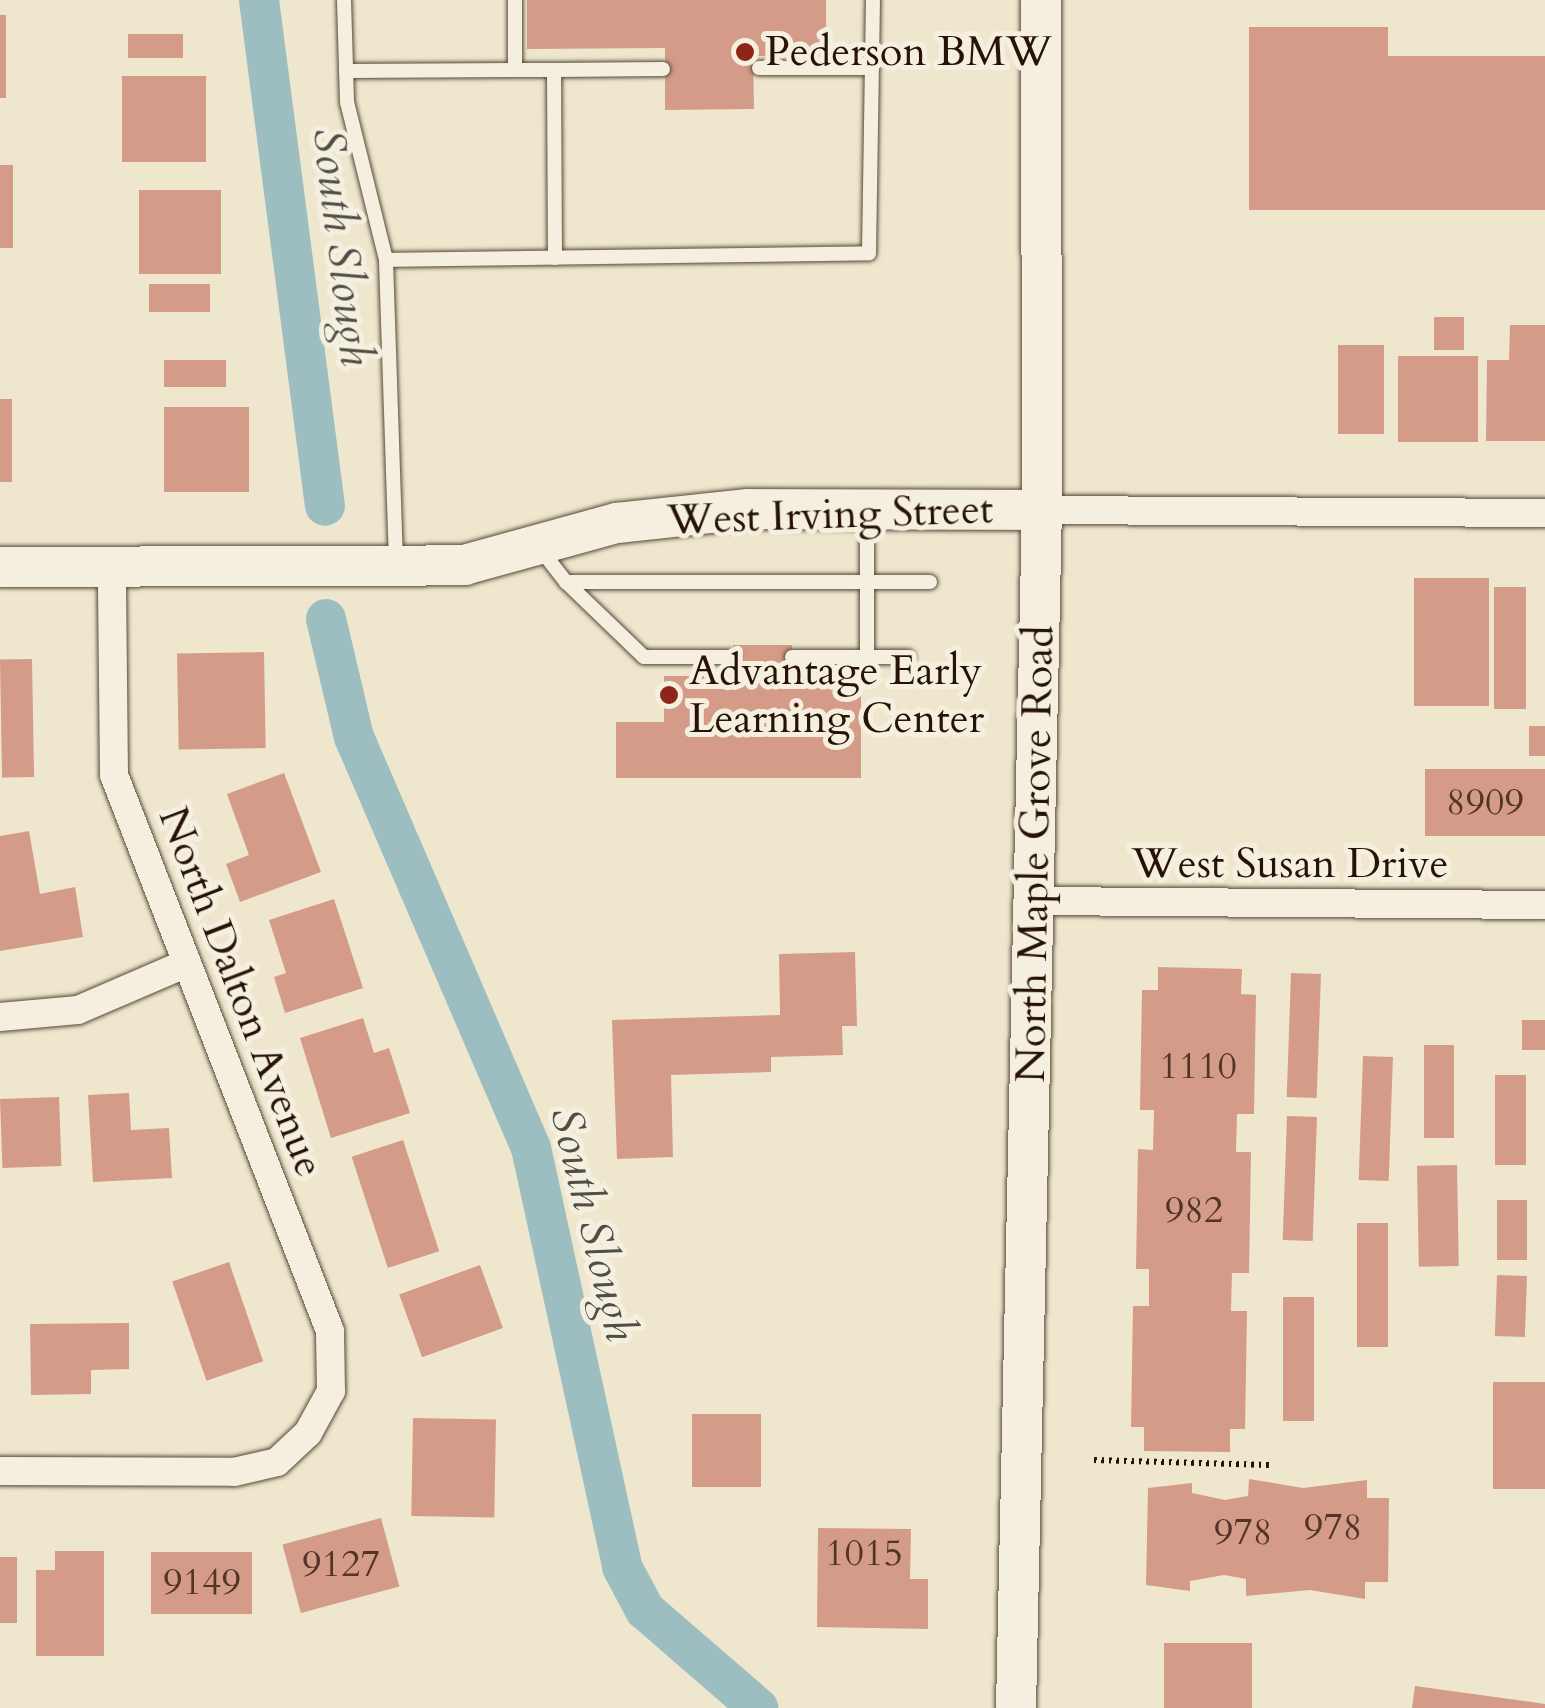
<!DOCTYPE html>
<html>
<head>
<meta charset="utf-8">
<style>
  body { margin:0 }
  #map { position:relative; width:1545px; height:1708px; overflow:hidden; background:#eee7ce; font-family:Cardo,serif }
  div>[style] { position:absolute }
  .canal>* { height:40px; margin:-20px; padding:0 20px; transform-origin:20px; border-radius:20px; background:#9cbec1 }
  .building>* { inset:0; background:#d59b89; transform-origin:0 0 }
  .path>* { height:6px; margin-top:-3px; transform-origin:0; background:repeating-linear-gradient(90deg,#271305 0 2.5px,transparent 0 7.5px) }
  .roads { filter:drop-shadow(0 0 2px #594837) drop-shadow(0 0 2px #594837) }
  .lane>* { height:14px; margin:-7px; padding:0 7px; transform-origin:7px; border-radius:7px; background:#f4efdf }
  .street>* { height:28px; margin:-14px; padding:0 14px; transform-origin:14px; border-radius:14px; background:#f4efdf }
  .secondary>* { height:40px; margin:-20px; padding:0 20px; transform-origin:20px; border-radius:20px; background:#f4efdf }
  .dots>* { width:28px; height:28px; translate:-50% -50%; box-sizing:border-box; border:5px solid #f4efdf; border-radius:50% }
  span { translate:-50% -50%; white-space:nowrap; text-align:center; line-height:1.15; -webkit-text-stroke:10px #f4efdf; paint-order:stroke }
  .number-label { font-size:38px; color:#523526 }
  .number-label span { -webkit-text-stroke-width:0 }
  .poi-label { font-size:42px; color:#271305 }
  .left { translate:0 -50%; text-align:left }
  .street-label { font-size:42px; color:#271305 }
  .water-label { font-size:45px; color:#504f47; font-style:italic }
</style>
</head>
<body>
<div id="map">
  <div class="canal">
    <i style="left:259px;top:0;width:510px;rotate:82.57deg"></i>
    <i style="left:326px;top:619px;width:121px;rotate:76.7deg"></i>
    <i style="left:354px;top:737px;width:447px;rotate:66.7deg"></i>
    <i style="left:531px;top:1148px;width:429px;rotate:77.7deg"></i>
    <i style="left:622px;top:1567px;width:49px;rotate:61.9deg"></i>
    <i style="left:645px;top:1610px;width:150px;rotate:40.9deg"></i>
  </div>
  <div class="building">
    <i style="clip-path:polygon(527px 0,826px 0,826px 56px,753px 56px,754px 109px,665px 110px,665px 48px,527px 49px)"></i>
    <i style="left:0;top:15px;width:6px;height:83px"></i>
    <i style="clip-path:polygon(1249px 27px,1388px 27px,1388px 56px,1545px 56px,1545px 210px,1249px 210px)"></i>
    <i style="left:128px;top:34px;width:55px;height:24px"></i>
    <i style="left:122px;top:76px;width:84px;height:86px"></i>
    <i style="left:0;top:165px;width:13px;height:83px"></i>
    <i style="left:139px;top:190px;width:82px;height:84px"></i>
    <i style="left:149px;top:284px;width:61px;height:28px"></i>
    <i style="left:1434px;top:317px;width:30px;height:33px"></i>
    <i style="clip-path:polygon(1510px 325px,1545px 325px,1545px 441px,1486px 441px,1487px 360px,1509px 360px)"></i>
    <i style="left:1338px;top:345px;width:46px;height:89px"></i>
    <i style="left:1398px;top:356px;width:80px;height:86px"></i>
    <i style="left:164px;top:360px;width:62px;height:27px"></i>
    <i style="left:0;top:399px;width:12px;height:83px"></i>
    <i style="left:164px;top:407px;width:85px;height:85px"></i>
    <i style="left:1414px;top:578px;width:75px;height:128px"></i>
    <i style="left:1494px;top:587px;width:32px;height:122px"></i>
    <i style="clip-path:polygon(733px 645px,792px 645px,792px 675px,861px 675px,861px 778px,616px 778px,616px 722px,664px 722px,664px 676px,733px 676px)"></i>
    <i style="left:264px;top:652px;width:96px;height:87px;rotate:89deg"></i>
    <i style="left:32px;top:659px;width:118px;height:32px;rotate:89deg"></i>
    <i style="left:1529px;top:726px;width:16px;height:30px"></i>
    <i style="left:1425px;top:769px;width:120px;height:67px"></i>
    <i style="clip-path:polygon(284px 773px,321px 872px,240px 902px,226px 864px,249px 855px,227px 794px)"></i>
    <i style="clip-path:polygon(29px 831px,40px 894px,75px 887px,83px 937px,0 951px,0 836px)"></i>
    <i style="clip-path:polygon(334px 899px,363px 988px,285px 1013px,274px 977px,286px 973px,269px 920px)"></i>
    <i style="clip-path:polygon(855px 952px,857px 1026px,842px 1026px,843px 1055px,771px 1057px,771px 1072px,671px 1075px,673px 1157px,617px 1159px,612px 1020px,780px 1015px,779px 954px)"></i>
    <i style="clip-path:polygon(1158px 967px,1242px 969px,1241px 994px,1256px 995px,1254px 1114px,1237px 1114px,1236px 1152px,1251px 1152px,1249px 1273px,1232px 1273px,1231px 1311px,1247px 1311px,1245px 1429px,1230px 1429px,1230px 1452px,1144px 1451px,1144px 1427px,1131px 1427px,1133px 1306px,1149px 1306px,1149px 1269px,1136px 1269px,1138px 1149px,1153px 1150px,1154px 1110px,1140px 1110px,1142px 990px,1158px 990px)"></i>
    <i style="left:1291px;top:973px;width:30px;height:124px;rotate:2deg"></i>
    <i style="clip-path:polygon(363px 1018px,374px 1053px,389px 1048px,410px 1113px,331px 1138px,300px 1038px)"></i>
    <i style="left:1522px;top:1020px;width:23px;height:30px"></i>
    <i style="left:1424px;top:1045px;width:30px;height:93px"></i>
    <i style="left:1363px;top:1056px;width:30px;height:124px;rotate:2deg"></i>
    <i style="left:1495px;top:1075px;width:31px;height:90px"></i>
    <i style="clip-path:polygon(129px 1093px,131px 1130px,169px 1128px,172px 1178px,93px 1182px,88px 1095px)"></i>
    <i style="left:59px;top:1097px;width:69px;height:59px;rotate:88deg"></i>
    <i style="left:1287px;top:1116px;width:30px;height:124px;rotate:2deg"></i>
    <i style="left:403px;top:1140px;width:117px;height:54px;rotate:72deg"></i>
    <i style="left:1457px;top:1165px;width:101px;height:40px;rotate:89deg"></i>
    <i style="left:1497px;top:1200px;width:30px;height:60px"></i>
    <i style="left:1357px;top:1223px;width:31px;height:124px"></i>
    <i style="left:229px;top:1262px;width:105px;height:60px;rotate:71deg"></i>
    <i style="left:480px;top:1265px;width:67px;height:86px;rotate:70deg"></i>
    <i style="left:1497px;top:1275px;width:30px;height:61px;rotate:2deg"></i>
    <i style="left:1283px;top:1297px;width:31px;height:124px"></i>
    <i style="clip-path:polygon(129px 1323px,129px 1369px,91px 1370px,91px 1394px,31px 1395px,30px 1324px)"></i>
    <i style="left:1493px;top:1382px;width:52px;height:107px"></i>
    <i style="left:692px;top:1414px;width:69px;height:73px"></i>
    <i style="left:413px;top:1418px;width:83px;height:98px;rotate:1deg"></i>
    <i style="clip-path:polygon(1249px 1479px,1303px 1488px,1367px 1480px,1367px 1498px,1389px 1498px,1388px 1582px,1365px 1582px,1365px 1599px,1310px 1590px,1246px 1596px,1246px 1579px,1224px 1575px,1190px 1581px,1190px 1591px,1146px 1585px,1148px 1488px,1192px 1483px,1192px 1493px,1225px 1500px,1248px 1496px)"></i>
    <i style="left:381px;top:1518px;width:71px;height:102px;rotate:75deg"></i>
    <i style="clip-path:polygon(818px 1528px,911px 1529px,910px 1579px,928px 1579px,928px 1629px,817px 1627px)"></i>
    <i style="clip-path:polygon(55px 1551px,104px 1551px,104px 1656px,36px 1656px,36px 1570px,55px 1570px)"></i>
    <i style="left:151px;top:1552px;width:101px;height:62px"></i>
    <i style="left:0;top:1557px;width:17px;height:66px"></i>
    <i style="left:1164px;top:1643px;width:88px;height:65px"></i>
    <i style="clip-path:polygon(1415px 1686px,1545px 1704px,1545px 1708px,1412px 1708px)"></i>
  </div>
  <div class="path">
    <i style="left:1094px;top:1460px;width:175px;rotate:1.6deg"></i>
  </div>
  <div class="roads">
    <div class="lane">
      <i style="left:344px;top:0;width:102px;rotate:88.3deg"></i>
      <i style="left:347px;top:102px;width:163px;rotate:76.1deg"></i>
      <i style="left:515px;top:0;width:70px;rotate:90deg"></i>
      <i style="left:515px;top:70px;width:39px"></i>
      <i style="left:554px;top:70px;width:188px;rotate:89.7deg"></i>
      <i style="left:759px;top:68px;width:113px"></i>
      <i style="left:554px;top:70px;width:109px;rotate:-0.5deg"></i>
      <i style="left:346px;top:71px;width:169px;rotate:-0.3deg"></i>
      <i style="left:867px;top:515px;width:142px;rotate:90deg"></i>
      <i style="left:541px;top:550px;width:41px;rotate:52deg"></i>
      <i style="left:566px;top:582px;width:364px"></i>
      <i style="left:396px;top:562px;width:302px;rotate:-91.9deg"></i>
      <i style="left:386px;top:260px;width:483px;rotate:-0.8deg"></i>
      <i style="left:869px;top:253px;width:253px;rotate:-89.1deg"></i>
      <i style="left:566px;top:582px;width:108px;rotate:43.9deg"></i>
      <i style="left:644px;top:657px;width:89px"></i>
      <i style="left:792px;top:657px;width:116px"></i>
    </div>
    <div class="street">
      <i style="left:1042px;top:510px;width:503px;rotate:0.34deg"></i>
      <i style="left:1035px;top:901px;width:510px;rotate:0.45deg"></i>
      <i style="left:0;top:1017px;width:78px;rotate:-5.1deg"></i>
      <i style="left:78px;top:1010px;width:116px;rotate:-23.3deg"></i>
      <i style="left:0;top:1471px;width:234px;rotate:0.2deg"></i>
      <i style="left:234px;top:1472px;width:44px;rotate:-13.1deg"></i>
      <i style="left:277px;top:1462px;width:42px;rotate:-43.1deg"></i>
      <i style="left:308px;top:1433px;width:48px;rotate:-61.3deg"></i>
      <i style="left:331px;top:1391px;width:60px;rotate:-91deg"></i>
      <i style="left:330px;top:1331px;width:596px;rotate:-111.23deg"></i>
      <i style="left:114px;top:775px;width:208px;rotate:-90.6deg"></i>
    </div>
    <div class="secondary">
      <i style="left:0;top:567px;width:464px;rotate:-0.2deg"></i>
      <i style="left:464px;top:565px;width:159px;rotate:-15.4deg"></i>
      <i style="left:617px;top:523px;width:132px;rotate:-6.1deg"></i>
      <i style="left:748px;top:509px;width:294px;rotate:0.2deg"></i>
      <i style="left:1016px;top:1708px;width:1198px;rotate:-88.76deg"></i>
      <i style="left:1042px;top:510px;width:510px;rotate:-90.11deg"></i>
    </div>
  </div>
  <div class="dots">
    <i style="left:745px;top:52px;background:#8f2418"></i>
    <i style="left:669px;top:695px;background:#8f2418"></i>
  </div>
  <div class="number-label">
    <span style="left:1485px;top:803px">8909</span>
    <span style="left:1198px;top:1067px">1110</span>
    <span style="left:1194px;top:1211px">982</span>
    <span style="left:1333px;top:1528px">978</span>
    <span style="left:1243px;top:1533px">978</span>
    <span style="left:864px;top:1554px">1015</span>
    <span style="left:341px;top:1565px">9127</span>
    <span style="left:202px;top:1583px">9149</span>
  </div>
  <div class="poi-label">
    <span class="left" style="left:765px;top:52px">Pederson BMW</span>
    <span class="left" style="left:689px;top:695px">Advantage Early<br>Learning Center</span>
  </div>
  <div class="street-label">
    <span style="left:830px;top:515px;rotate:-2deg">West Irving Street</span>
    <span style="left:1035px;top:854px;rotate:-89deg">North Maple Grove Road</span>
    <span style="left:1290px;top:864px">West Susan Drive</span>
    <span style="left:241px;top:992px;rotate:69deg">North Dalton Avenue</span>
  </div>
  <div class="water-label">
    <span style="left:342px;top:247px;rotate:83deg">South Slough</span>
    <span style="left:593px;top:1224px;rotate:76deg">South Slough</span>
  </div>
</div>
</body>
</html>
